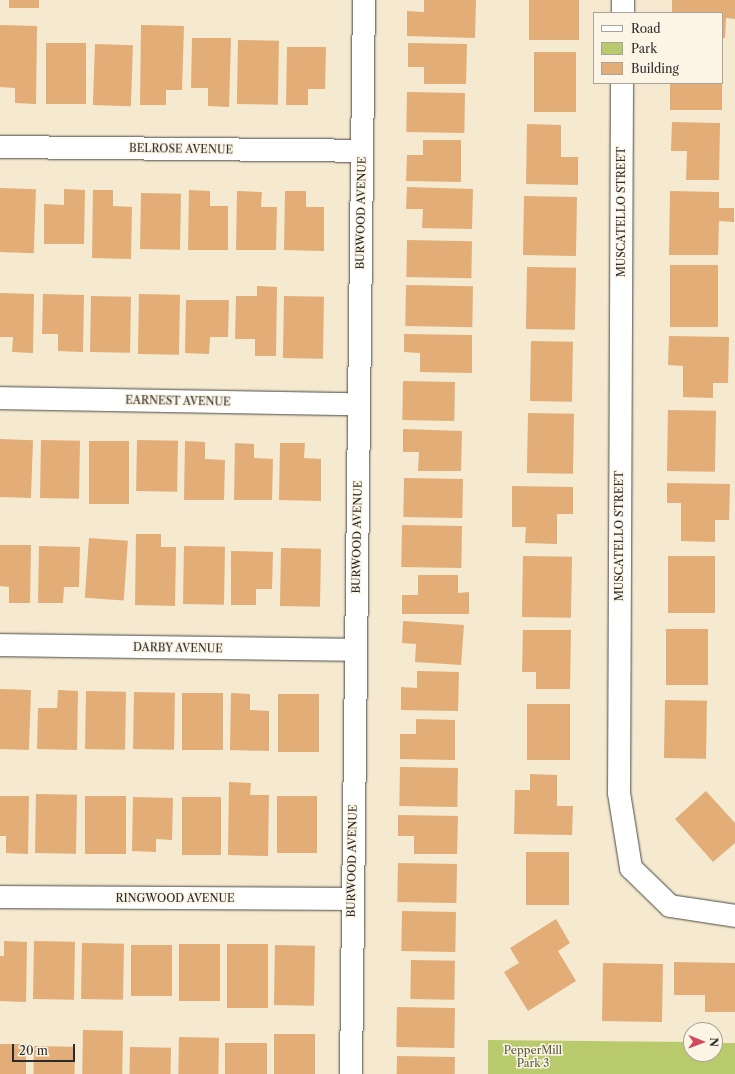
<!DOCTYPE html>
<html>
<head>
<meta charset="utf-8">
<style>
  body { margin:0 }
  #map { position:relative; width:735px; height:1074px; overflow:hidden; background:#f5e9cf; font-family:"Libre Caslon Text",serif }
  div>[style] { position:absolute }
  .green>* { inset:0; background:#b9ca6d }
  .building>* { inset:0; background:#e2ad77; transform-origin:0 0 }
  .roads { filter:drop-shadow(0 0 1px #494844) drop-shadow(0 0 1px #494844) }
  .minor>* { height:22px; margin:-11px; padding:0 11px; transform-origin:11px; border-radius:11px; background:#fff }
  span { translate:-50% -50%; white-space:nowrap; text-align:center; line-height:1.15; -webkit-text-stroke:3px #fcf5e5; paint-order:stroke }
  .street-label { font-size:11px; color:#2b2b2b }
  .park-label { font-size:11px; color:#565b3f }
  .legend { position:absolute; left:593px; top:12px; width:130px; height:72px; box-sizing:border-box; background:#fcf5e5; border:1px solid #a8a49b; margin:0; padding:5px 7px; list-style:none; font-size:12px; color:#2b2b2b }
  .legend li { display:flex; align-items:center; gap:8px; height:20px }
  .legend b { width:20px; border:1px solid #a8a49b }
  .north { position:absolute; left:683px; top:1022px; width:40px; height:40px; box-sizing:border-box; background:#fcf5e5; border:1px solid #a8a49b; border-radius:50%; rotate:91deg; font-size:11px; font-weight:700; line-height:16px; text-align:center; color:#2b2b2b }
  .north::after { content:''; display:block; margin:auto; width:14px; height:18px; background:#d1495b; clip-path:polygon(50% 0,100% 100%,50% 72%,0 100%) }
  .scale { position:absolute; left:12px; top:1044px; width:63px; height:18px; box-sizing:border-box; border:2px solid #2b2b2b; border-top:0; padding-left:5px; font-size:12px; line-height:14px; white-space:nowrap; color:#2b2b2b; -webkit-text-stroke:3px #fcf5e5; paint-order:stroke }
</style>
</head>
<body>
<div id="map">
  <div class="green">
    <i style="clip-path:polygon(488px 1040px,691px 1042px,691px 1054px,715px 1054px,715px 1043px,735px 1043px,735px 1074px,488px 1074px)"></i>
  </div>
  <div class="building">
    <i style="left:9px;top:0;width:30px;height:8px"></i>
    <i style="clip-path:polygon(424px 0,476px 0,475px 38px,407px 36px,407px 11px,424px 12px)"></i>
    <i style="left:529px;top:0;width:50px;height:40px"></i>
    <i style="clip-path:polygon(672px 0,735px 0,735px 19px,726px 18px,725px 38px,722px 38px,722px 13px,672px 13px)"></i>
    <i style="clip-path:polygon(0 25px,37px 26px,36px 104px,15px 103px,15px 88px,0 87px)"></i>
    <i style="clip-path:polygon(141px 25px,184px 26px,182px 90px,166px 90px,166px 105px,140px 105px)"></i>
    <i style="clip-path:polygon(192px 38px,231px 38px,229px 107px,208px 106px,208px 88px,191px 88px)"></i>
    <i style="left:238px;top:40px;width:41px;height:64px;rotate:1deg"></i>
    <i style="left:46px;top:43px;width:40px;height:61px"></i>
    <i style="clip-path:polygon(408px 43px,467px 44px,466px 84px,424px 84px,424px 67px,408px 67px)"></i>
    <i style="left:95px;top:44px;width:38px;height:61px;rotate:2deg"></i>
    <i style="clip-path:polygon(287px 47px,326px 47px,325px 89px,308px 89px,308px 105px,286px 105px)"></i>
    <i style="left:534px;top:52px;width:42px;height:60px"></i>
    <i style="left:670px;top:83px;width:52px;height:27px"></i>
    <i style="left:407px;top:92px;width:58px;height:40px;rotate:1deg"></i>
    <i style="clip-path:polygon(672px 122px,720px 123px,719px 180px,686px 180px,687px 151px,671px 151px)"></i>
    <i style="clip-path:polygon(527px 124px,561px 125px,561px 157px,578px 157px,578px 185px,526px 184px)"></i>
    <i style="clip-path:polygon(423px 140px,461px 140px,461px 182px,406px 181px,407px 155px,423px 155px)"></i>
    <i style="clip-path:polygon(407px 187px,473px 189px,472px 229px,422px 228px,423px 209px,406px 209px)"></i>
    <i style="left:0;top:188px;width:36px;height:64px;rotate:2deg"></i>
    <i style="clip-path:polygon(64px 189px,85px 190px,84px 244px,44px 244px,44px 204px,64px 205px)"></i>
    <i style="clip-path:polygon(93px 190px,113px 190px,113px 206px,132px 207px,131px 259px,92px 258px)"></i>
    <i style="clip-path:polygon(189px 190px,210px 191px,210px 206px,228px 206px,228px 250px,188px 250px)"></i>
    <i style="clip-path:polygon(237px 191px,262px 192px,261px 207px,277px 207px,276px 250px,236px 250px)"></i>
    <i style="clip-path:polygon(285px 191px,306px 191px,306px 207px,324px 207px,324px 251px,284px 250px)"></i>
    <i style="clip-path:polygon(670px 191px,719px 192px,719px 208px,734px 208px,734px 222px,719px 221px,718px 255px,669px 255px)"></i>
    <i style="left:141px;top:193px;width:40px;height:56px;rotate:1deg"></i>
    <i style="left:524px;top:196px;width:53px;height:59px;rotate:1deg"></i>
    <i style="left:407px;top:240px;width:65px;height:37px;rotate:1deg"></i>
    <i style="left:670px;top:265px;width:48px;height:62px"></i>
    <i style="left:527px;top:267px;width:49px;height:62px;rotate:1deg"></i>
    <i style="left:406px;top:285px;width:67px;height:41px;rotate:1deg"></i>
    <i style="clip-path:polygon(257px 286px,277px 287px,276px 356px,255px 356px,255px 339px,235px 339px,236px 296px,257px 296px)"></i>
    <i style="clip-path:polygon(0 293px,34px 294px,33px 353px,12px 352px,13px 337px,0 337px)"></i>
    <i style="clip-path:polygon(43px 294px,84px 295px,83px 352px,58px 351px,58px 334px,42px 334px)"></i>
    <i style="left:139px;top:294px;width:41px;height:60px;rotate:1deg"></i>
    <i style="left:91px;top:296px;width:40px;height:56px;rotate:1deg"></i>
    <i style="left:284px;top:296px;width:40px;height:62px;rotate:1deg"></i>
    <i style="clip-path:polygon(186px 300px,229px 300px,228px 337px,210px 337px,209px 354px,185px 353px)"></i>
    <i style="clip-path:polygon(404px 334px,472px 335px,472px 373px,420px 372px,420px 353px,404px 352px)"></i>
    <i style="clip-path:polygon(669px 336px,729px 337px,728px 383px,713px 383px,713px 398px,683px 397px,683px 366px,668px 365px)"></i>
    <i style="left:531px;top:341px;width:42px;height:60px;rotate:1deg"></i>
    <i style="left:403px;top:381px;width:52px;height:39px;rotate:1deg"></i>
    <i style="left:668px;top:410px;width:48px;height:61px;rotate:1deg"></i>
    <i style="left:528px;top:413px;width:46px;height:60px;rotate:1deg"></i>
    <i style="clip-path:polygon(403px 429px,462px 431px,461px 471px,418px 471px,419px 452px,403px 452px)"></i>
    <i style="left:0;top:439px;width:33px;height:58px;rotate:2deg"></i>
    <i style="left:41px;top:440px;width:39px;height:58px;rotate:1deg"></i>
    <i style="left:137px;top:440px;width:41px;height:51px;rotate:1deg"></i>
    <i style="left:89px;top:441px;width:40px;height:63px"></i>
    <i style="clip-path:polygon(185px 441px,205px 442px,205px 459px,225px 460px,224px 500px,184px 500px)"></i>
    <i style="clip-path:polygon(235px 443px,254px 444px,254px 458px,273px 459px,272px 500px,234px 500px)"></i>
    <i style="clip-path:polygon(280px 443px,305px 443px,304px 458px,321px 459px,321px 501px,279px 500px)"></i>
    <i style="left:404px;top:478px;width:59px;height:39px;rotate:1deg"></i>
    <i style="clip-path:polygon(667px 483px,730px 484px,729px 520px,715px 520px,715px 542px,681px 541px,681px 503px,667px 503px)"></i>
    <i style="clip-path:polygon(512px 486px,573px 487px,573px 514px,557px 514px,557px 544px,525px 543px,526px 527px,512px 527px)"></i>
    <i style="left:402px;top:525px;width:60px;height:42px;rotate:1deg"></i>
    <i style="clip-path:polygon(136px 534px,161px 534px,161px 547px,176px 547px,175px 606px,135px 605px)"></i>
    <i style="left:89px;top:538px;width:39px;height:60px;rotate:4deg"></i>
    <i style="clip-path:polygon(0 545px,31px 545px,30px 603px,9px 603px,9px 587px,0 586px)"></i>
    <i style="clip-path:polygon(39px 546px,80px 547px,79px 587px,64px 587px,63px 603px,38px 603px)"></i>
    <i style="left:184px;top:546px;width:41px;height:58px;rotate:1deg"></i>
    <i style="left:281px;top:548px;width:40px;height:58px;rotate:1deg"></i>
    <i style="clip-path:polygon(231px 551px,273px 552px,272px 589px,256px 589px,256px 605px,231px 605px)"></i>
    <i style="left:523px;top:556px;width:49px;height:61px;rotate:1deg"></i>
    <i style="left:668px;top:556px;width:47px;height:57px"></i>
    <i style="clip-path:polygon(418px 575px,458px 575px,458px 593px,469px 592px,469px 614px,402px 614px,402px 595px,418px 595px)"></i>
    <i style="clip-path:polygon(403px 621px,464px 625px,461px 665px,415px 662px,416px 644px,402px 643px)"></i>
    <i style="left:666px;top:629px;width:42px;height:56px"></i>
    <i style="clip-path:polygon(523px 630px,571px 630px,570px 689px,536px 689px,536px 672px,522px 672px)"></i>
    <i style="clip-path:polygon(417px 671px,459px 672px,458px 711px,401px 710px,401px 687px,417px 688px)"></i>
    <i style="left:0;top:689px;width:31px;height:60px;rotate:2deg"></i>
    <i style="clip-path:polygon(58px 690px,78px 691px,77px 750px,37px 749px,38px 708px,57px 708px)"></i>
    <i style="left:86px;top:691px;width:40px;height:58px;rotate:1deg"></i>
    <i style="left:134px;top:692px;width:41px;height:57px;rotate:1deg"></i>
    <i style="left:182px;top:693px;width:41px;height:57px"></i>
    <i style="clip-path:polygon(231px 693px,250px 694px,250px 710px,269px 711px,269px 751px,230px 750px)"></i>
    <i style="left:278px;top:694px;width:41px;height:58px"></i>
    <i style="left:665px;top:700px;width:42px;height:58px;rotate:1deg"></i>
    <i style="left:527px;top:704px;width:43px;height:56px"></i>
    <i style="clip-path:polygon(416px 719px,455px 720px,455px 760px,400px 759px,400px 734px,416px 734px)"></i>
    <i style="left:400px;top:767px;width:58px;height:39px;rotate:1deg"></i>
    <i style="clip-path:polygon(530px 774px,557px 775px,557px 806px,573px 806px,572px 835px,514px 834px,515px 790px,530px 790px)"></i>
    <i style="clip-path:polygon(229px 782px,251px 783px,250px 795px,269px 795px,268px 856px,228px 855px)"></i>
    <i style="clip-path:polygon(706px 791px,735px 823px,735px 843px,713px 862px,675px 819px)"></i>
    <i style="left:36px;top:794px;width:41px;height:59px;rotate:1deg"></i>
    <i style="clip-path:polygon(0 796px,29px 796px,28px 854px,6px 853px,6px 836px,0 836px)"></i>
    <i style="left:85px;top:796px;width:41px;height:58px"></i>
    <i style="left:277px;top:796px;width:40px;height:57px"></i>
    <i style="clip-path:polygon(133px 797px,173px 798px,172px 840px,156px 839px,156px 852px,132px 851px)"></i>
    <i style="left:182px;top:797px;width:39px;height:58px"></i>
    <i style="clip-path:polygon(398px 815px,458px 816px,457px 854px,414px 854px,414px 836px,398px 836px)"></i>
    <i style="left:526px;top:852px;width:43px;height:53px"></i>
    <i style="left:398px;top:863px;width:59px;height:39px;rotate:1deg"></i>
    <i style="left:402px;top:911px;width:54px;height:40px;rotate:1deg"></i>
    <i style="clip-path:polygon(556px 919px,570px 943px,558px 951px,576px 981px,528px 1011px,504px 972px,519px 963px,510px 948px)"></i>
    <i style="clip-path:polygon(4px 941px,27px 942px,26px 1002px,0 1001px,0 956px,4px 956px)"></i>
    <i style="left:34px;top:941px;width:41px;height:58px;rotate:1deg"></i>
    <i style="left:82px;top:943px;width:42px;height:56px;rotate:1deg"></i>
    <i style="left:179px;top:944px;width:41px;height:57px"></i>
    <i style="left:227px;top:944px;width:41px;height:64px"></i>
    <i style="left:131px;top:945px;width:41px;height:51px"></i>
    <i style="left:275px;top:945px;width:40px;height:60px;rotate:1deg"></i>
    <i style="left:411px;top:960px;width:44px;height:39px;rotate:1deg"></i>
    <i style="clip-path:polygon(674px 962px,735px 963px,735px 1012px,705px 1012px,705px 995px,674px 995px)"></i>
    <i style="left:603px;top:963px;width:60px;height:58px;rotate:1deg"></i>
    <i style="left:397px;top:1007px;width:58px;height:40px;rotate:1deg"></i>
    <i style="left:83px;top:1030px;width:40px;height:44px;rotate:1deg"></i>
    <i style="left:274px;top:1034px;width:41px;height:40px"></i>
    <i style="left:179px;top:1037px;width:40px;height:37px;rotate:1deg"></i>
    <i style="left:225px;top:1043px;width:42px;height:31px"></i>
    <i style="left:0;top:1044px;width:26px;height:30px"></i>
    <i style="left:34px;top:1046px;width:41px;height:28px;rotate:1deg"></i>
    <i style="left:130px;top:1047px;width:41px;height:27px;rotate:1deg"></i>
    <i style="left:397px;top:1056px;width:58px;height:18px;rotate:1deg"></i>
  </div>
  <div class="roads">
    <div class="minor">
      <i style="left:623px;top:13px;width:13px;rotate:-90deg"></i>
      <i style="left:622px;top:83px;width:710px;rotate:90.24deg"></i>
      <i style="left:619px;top:793px;width:76px;rotate:80.9deg"></i>
      <i style="left:631px;top:868px;width:54px;rotate:44.3deg"></i>
      <i style="left:670px;top:906px;width:66px;rotate:8.7deg"></i>
      <i style="left:0;top:147px;width:362px;rotate:0.6deg"></i>
      <i style="left:0;top:398px;width:357px;rotate:1deg"></i>
      <i style="left:0;top:645px;width:355px;rotate:0.8deg"></i>
      <i style="left:0;top:897px;width:351px;rotate:0.3deg"></i>
      <i style="left:351px;top:1074px;width:1074px;rotate:-89.31deg"></i>
    </div>
  </div>
  <div class="street-label">
    <span style="left:181px;top:149px;rotate:1deg">BELROSE AVENUE</span>
    <span style="left:621px;top:212px;rotate:-90deg">MUSCATELLO STREET</span>
    <span style="left:361px;top:213px;rotate:-89deg">BURWOOD AVENUE</span>
    <span style="left:178px;top:401px;rotate:1deg">EARNEST AVENUE</span>
    <span style="left:619px;top:536px;rotate:-90deg">MUSCATELLO STREET</span>
    <span style="left:357px;top:537px;rotate:-89deg">BURWOOD AVENUE</span>
    <span style="left:178px;top:648px;rotate:1deg">DARBY AVENUE</span>
    <span style="left:352px;top:861px;rotate:-89deg">BURWOOD AVENUE</span>
    <span style="left:175px;top:898px">RINGWOOD AVENUE</span>
  </div>
  <div class="park-label">
    <span style="left:533px;top:1057px">PepperMill<br>Park 3</span>
  </div>
  <ul class="legend">
  <li><b style="height:5px;background:#fff"></b>Road</li>
  <li><b style="height:11px;background:#b9ca6d"></b>Park</li>
  <li><b style="height:11px;background:#e2ad77"></b>Building</li>
  </ul>
  <div class="north">N</div>
  <div class="scale">20 m</div>
</div>
</body>
</html>
